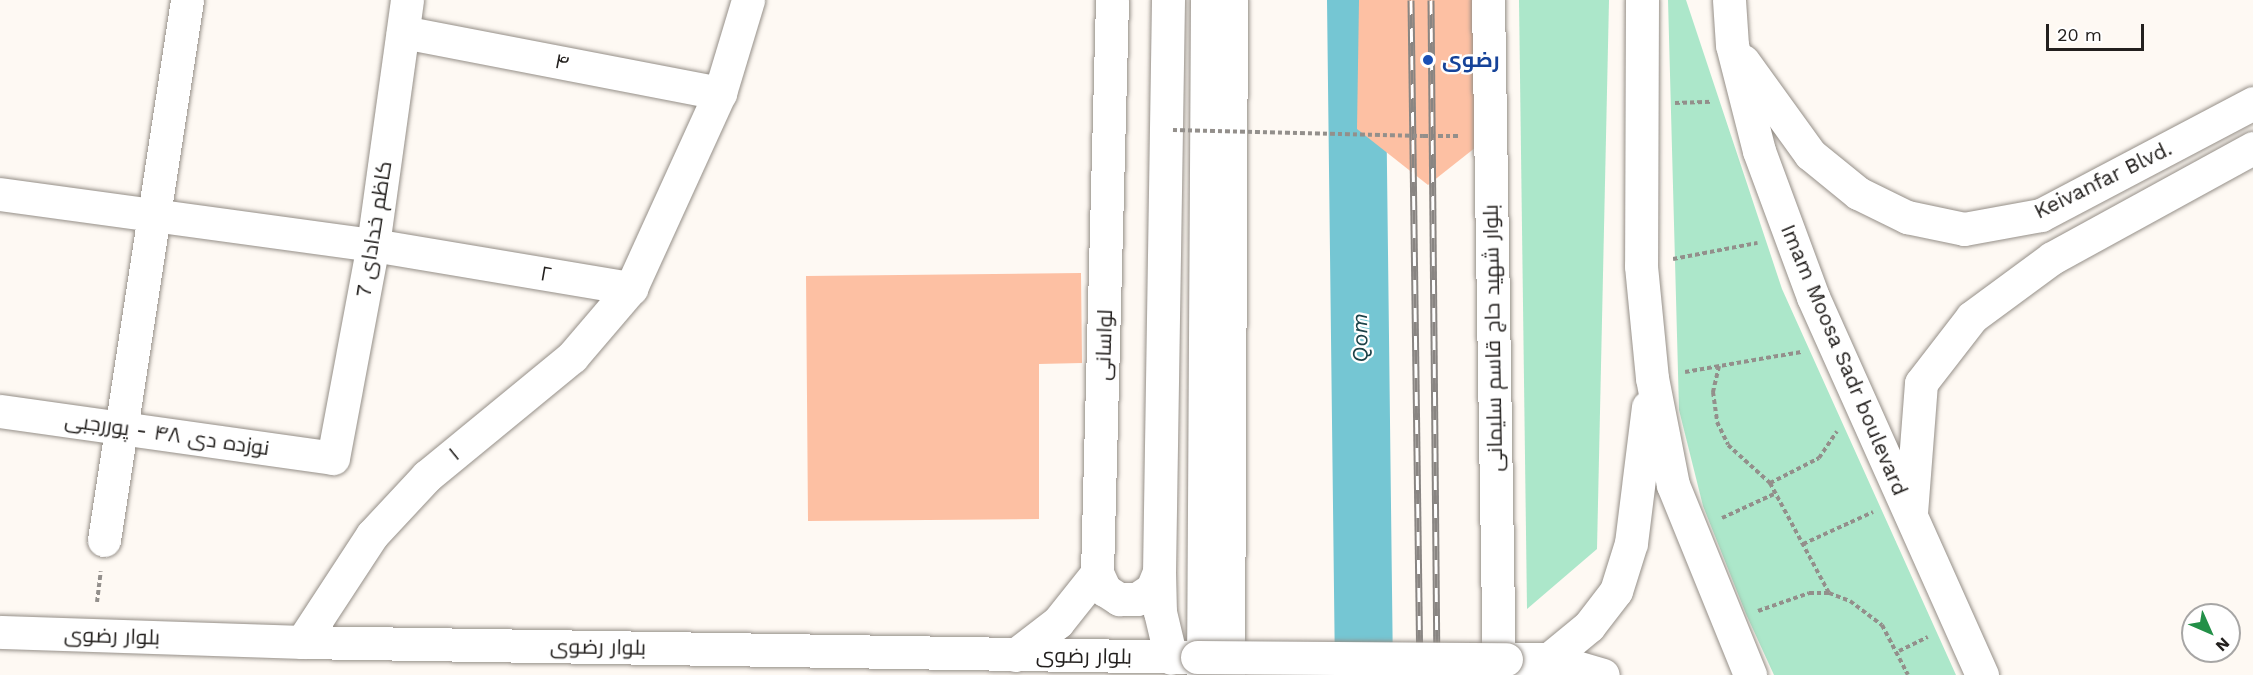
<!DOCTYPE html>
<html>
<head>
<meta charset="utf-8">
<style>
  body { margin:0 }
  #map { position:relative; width:2253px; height:675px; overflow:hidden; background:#fef9f3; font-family:"Work Sans",Cairo,sans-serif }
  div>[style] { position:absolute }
  .green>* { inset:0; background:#ace7ca }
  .river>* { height:58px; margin:-29px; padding:0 29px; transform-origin:29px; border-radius:29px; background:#75c6d3 }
  .building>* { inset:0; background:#fdc0a3 }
  .path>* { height:4px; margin-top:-2px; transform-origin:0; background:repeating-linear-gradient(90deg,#938f8b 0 4.5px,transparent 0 7.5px) }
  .roads { filter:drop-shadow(0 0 2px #958f88) drop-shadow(0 0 2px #958f88) }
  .minor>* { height:33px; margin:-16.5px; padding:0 16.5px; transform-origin:16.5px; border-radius:16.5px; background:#fff }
  .major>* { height:33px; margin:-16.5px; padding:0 16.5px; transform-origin:16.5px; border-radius:16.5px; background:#fff }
  .rail>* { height:7px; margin-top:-3.5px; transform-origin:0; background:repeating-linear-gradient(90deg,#fff 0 14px,#898582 0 28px); box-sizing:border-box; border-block:2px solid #898582 }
  .path-bridge>* { height:4px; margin-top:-2px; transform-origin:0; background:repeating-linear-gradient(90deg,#938f8b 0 4.5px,transparent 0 7.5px) }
  .bridges { filter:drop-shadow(0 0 2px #958f88) drop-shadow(0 0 2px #958f88) }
  .major-bridge>* { height:33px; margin:-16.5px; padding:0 16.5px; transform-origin:16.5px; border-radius:16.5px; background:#fff }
  .dots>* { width:16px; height:16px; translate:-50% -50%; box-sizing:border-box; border:3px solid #fff; border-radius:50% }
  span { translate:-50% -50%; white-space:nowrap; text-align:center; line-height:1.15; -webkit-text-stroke:4.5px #fff; paint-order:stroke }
  .transit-label { font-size:21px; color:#164399; font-weight:700 }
  .left { translate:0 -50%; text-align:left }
  .street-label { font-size:21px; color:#23201e }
  .water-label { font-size:22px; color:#1b4147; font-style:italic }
  .north { position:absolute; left:2181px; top:603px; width:60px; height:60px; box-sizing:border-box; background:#fff; border:2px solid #a7a6a5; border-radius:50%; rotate:135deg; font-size:16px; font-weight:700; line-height:24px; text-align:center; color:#23201e }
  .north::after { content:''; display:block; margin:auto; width:21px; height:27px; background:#239048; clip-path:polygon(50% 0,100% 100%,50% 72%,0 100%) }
  .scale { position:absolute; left:2046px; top:24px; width:98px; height:27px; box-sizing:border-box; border:3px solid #23201e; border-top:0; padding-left:8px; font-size:18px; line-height:21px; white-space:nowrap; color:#23201e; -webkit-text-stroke:4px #fff; paint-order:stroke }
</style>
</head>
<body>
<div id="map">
  <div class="green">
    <i style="clip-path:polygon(1519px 0,1609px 0,1597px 549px,1527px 609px)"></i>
    <i style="clip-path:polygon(1668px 0,1686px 0,1782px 289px,1956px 675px,1774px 675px,1746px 614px,1703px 506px,1679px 410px)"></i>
  </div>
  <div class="river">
    <i style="left:1356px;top:0;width:675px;rotate:89.32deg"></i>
  </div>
  <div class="building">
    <i style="clip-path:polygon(1359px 0,1500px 0,1490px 136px,1428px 185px,1357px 129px)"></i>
    <i style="clip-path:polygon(1081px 273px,1082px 363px,1039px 364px,1039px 519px,808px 521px,806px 276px)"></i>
  </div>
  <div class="path">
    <i style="left:1675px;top:103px;width:37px;rotate:-2deg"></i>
    <i style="left:1423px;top:136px;width:36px"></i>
    <i style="left:1673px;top:259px;width:86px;rotate:-10.8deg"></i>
    <i style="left:1719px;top:366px;width:27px;rotate:103deg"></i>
    <i style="left:1713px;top:392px;width:30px;rotate:82deg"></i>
    <i style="left:1717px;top:422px;width:25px;rotate:64deg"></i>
    <i style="left:1728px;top:445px;width:57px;rotate:42.1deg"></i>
    <i style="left:1770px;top:483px;width:55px;rotate:-27deg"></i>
    <i style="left:1819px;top:458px;width:32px;rotate:-56deg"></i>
    <i style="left:1685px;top:372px;width:118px;rotate:-9.8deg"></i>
    <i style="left:1770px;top:483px;width:125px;rotate:61.8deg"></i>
    <i style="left:1722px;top:518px;width:60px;rotate:-24.8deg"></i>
    <i style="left:1803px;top:544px;width:77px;rotate:-24.6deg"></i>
    <i style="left:97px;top:602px;width:31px;rotate:-83deg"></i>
    <i style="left:1758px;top:611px;width:54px;rotate:-19.4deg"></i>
    <i style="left:1809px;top:593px;width:20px"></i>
    <i style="left:1829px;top:593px;width:22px;rotate:21deg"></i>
    <i style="left:1850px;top:601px;width:40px;rotate:37deg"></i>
    <i style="left:1882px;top:625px;width:56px;rotate:62.5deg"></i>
    <i style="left:1899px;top:651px;width:32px;rotate:-26deg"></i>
  </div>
  <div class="roads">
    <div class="minor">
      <i style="left:403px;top:32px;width:323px;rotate:10.9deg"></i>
      <i style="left:0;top:194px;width:376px;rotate:7.8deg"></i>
      <i style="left:373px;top:245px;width:262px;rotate:9.5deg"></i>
      <i style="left:0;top:411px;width:336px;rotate:8deg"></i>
      <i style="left:333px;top:458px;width:217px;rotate:-79.4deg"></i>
      <i style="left:373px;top:245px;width:247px;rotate:-82.1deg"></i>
      <i style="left:104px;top:540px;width:546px;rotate:-81.26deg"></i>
      <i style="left:1097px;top:573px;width:19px;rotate:65deg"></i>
      <i style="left:1105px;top:590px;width:17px;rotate:33deg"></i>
      <i style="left:1119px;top:599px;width:18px"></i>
      <i style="left:1137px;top:599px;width:18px;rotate:-34deg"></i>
      <i style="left:1152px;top:589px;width:18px;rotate:-68deg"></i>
      <i style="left:302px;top:642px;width:128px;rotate:-56.8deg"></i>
      <i style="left:372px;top:535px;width:81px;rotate:-47deg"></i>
      <i style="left:427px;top:476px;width:188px;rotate:-39.4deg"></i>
      <i style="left:572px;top:357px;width:91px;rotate:-49.5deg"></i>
      <i style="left:631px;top:288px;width:214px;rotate:-65.5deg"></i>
      <i style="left:720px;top:93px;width:97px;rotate:-73.2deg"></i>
      <i style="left:1203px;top:675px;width:675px;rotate:-89.66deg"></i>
    </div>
    <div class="major">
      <i style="left:1168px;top:0;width:572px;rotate:90.9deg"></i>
      <i style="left:1159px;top:572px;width:40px;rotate:88.6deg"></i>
      <i style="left:1160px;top:612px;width:47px;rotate:76.6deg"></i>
      <i style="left:1488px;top:0;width:675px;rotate:89.07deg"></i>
      <i style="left:1642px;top:0;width:266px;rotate:90.2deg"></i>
      <i style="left:1641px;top:266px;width:113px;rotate:84.4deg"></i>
      <i style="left:1652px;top:378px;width:109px;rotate:78.9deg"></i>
      <i style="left:1673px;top:485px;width:205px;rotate:67.9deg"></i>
      <i style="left:1729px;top:0;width:45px;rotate:86.2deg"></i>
      <i style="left:1732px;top:45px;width:109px;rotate:75.7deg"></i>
      <i style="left:1759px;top:151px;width:156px;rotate:69.7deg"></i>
      <i style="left:1813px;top:297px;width:414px;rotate:65.9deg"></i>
      <i style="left:1743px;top:61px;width:115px;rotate:54.2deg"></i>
      <i style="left:1810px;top:154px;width:62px;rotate:39.1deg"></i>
      <i style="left:1858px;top:193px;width:55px;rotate:26.1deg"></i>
      <i style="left:1907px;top:217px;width:58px;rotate:11.9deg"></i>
      <i style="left:1964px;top:229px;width:78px;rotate:-10.3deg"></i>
      <i style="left:2041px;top:215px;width:240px;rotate:-27.8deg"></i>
      <i style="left:1911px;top:513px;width:130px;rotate:-85.6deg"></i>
      <i style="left:1921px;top:383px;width:83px;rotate:-52.3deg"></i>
      <i style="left:1972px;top:317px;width:99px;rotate:-36.4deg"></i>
      <i style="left:2052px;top:258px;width:229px;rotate:-28.7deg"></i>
      <i style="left:0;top:632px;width:302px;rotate:1.9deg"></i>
      <i style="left:302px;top:642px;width:895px;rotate:0.96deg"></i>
      <i style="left:1015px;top:655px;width:54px;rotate:-37.5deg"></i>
      <i style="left:1058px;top:622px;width:63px;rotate:-51.5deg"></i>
      <i style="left:1097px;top:573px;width:573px;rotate:-88.5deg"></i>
      <i style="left:1506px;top:659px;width:43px"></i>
      <i style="left:1549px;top:659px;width:52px;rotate:-39.5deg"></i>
      <i style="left:1589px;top:626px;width:44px;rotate:-52.4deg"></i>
      <i style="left:1616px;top:591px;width:50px;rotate:-72.6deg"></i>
      <i style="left:1631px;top:543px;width:137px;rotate:-82.9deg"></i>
      <i style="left:1549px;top:659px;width:56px;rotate:16.5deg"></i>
      <i style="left:1228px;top:675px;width:675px;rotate:-89.75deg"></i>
    </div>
  </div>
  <div class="rail">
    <i style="left:1411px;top:0;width:675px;rotate:89.24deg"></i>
    <i style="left:1431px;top:0;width:675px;rotate:89.49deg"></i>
  </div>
  <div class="path-bridge">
    <i style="left:1173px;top:130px;width:250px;rotate:1.4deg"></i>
  </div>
  <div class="bridges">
    <div class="major-bridge">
      <i style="left:1197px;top:657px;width:309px;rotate:0.4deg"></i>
    </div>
  </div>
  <div class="dots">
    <i style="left:1428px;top:60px;background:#1a4fb4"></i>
  </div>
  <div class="transit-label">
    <span class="left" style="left:1442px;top:60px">رضوی</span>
  </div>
  <div class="street-label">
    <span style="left:562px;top:62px;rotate:11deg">۴</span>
    <span style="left:2103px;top:180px;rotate:-26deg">Keivanfar Blvd.</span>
    <span style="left:374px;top:229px;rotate:-81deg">7 کاظم خدادای</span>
    <span style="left:546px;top:274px;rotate:10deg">۲</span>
    <span style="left:1493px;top:338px;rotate:-91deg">بلوار شهید حاج قاسم سلیمانی</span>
    <span style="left:1104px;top:345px;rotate:-88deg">لواسانی</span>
    <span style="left:1844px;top:360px;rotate:67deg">Imam Moosa Sadr boulevard</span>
    <span style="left:167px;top:434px;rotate:8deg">نوزده دی ۴۸ - پوررجبی</span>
    <span style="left:454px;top:454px;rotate:-39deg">۱</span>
    <span style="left:112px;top:636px;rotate:2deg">بلوار رضوی</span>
    <span style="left:598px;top:647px;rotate:1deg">بلوار رضوی</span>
    <span style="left:1084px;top:656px;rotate:1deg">بلوار رضوی</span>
  </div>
  <div class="water-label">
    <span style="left:1360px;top:338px;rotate:-91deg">Qom</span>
  </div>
  <div class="north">N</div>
  <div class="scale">20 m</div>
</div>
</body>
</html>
